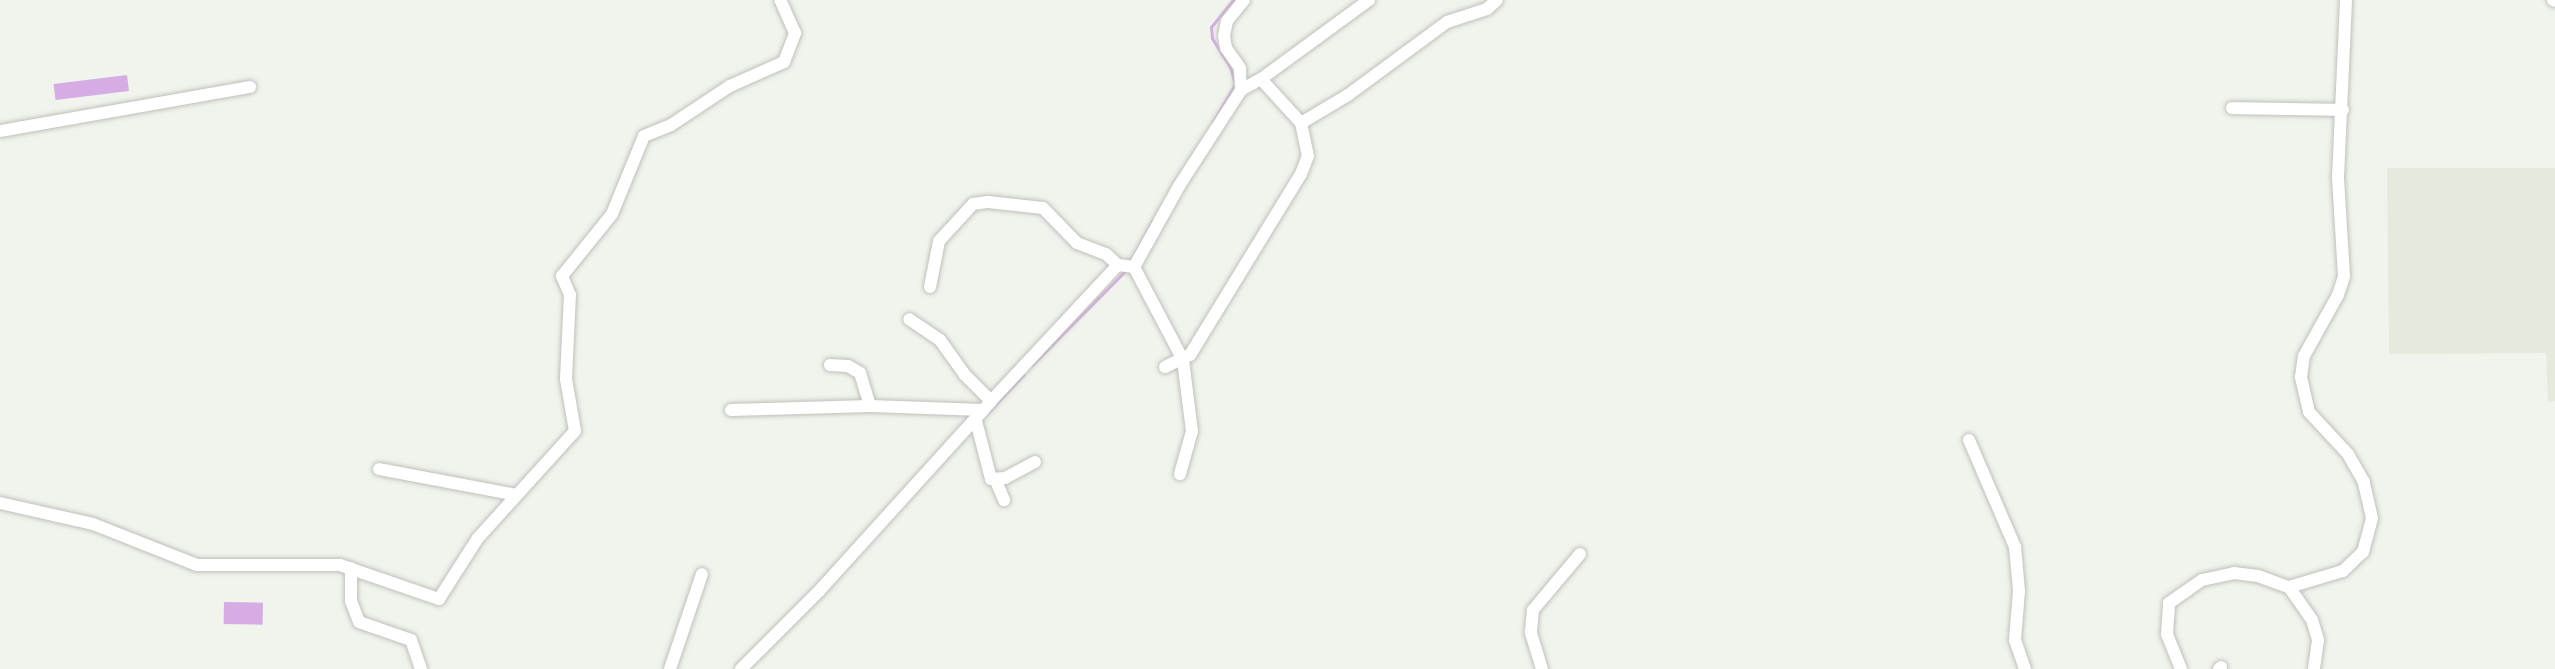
<!DOCTYPE html>
<html>
<head>
<meta charset="utf-8">
<style>
  body { margin:0 }
  #map { position:relative; width:2555px; height:669px; overflow:hidden; background:#f1f3ed; font-family:"Fira Sans",sans-serif }
  div>[style] { position:absolute }
  .built>* { inset:0; background:#e5eadc }
  .water>* { inset:0; background:#d5ade4; transform-origin:0 0 }
  .stream>* { height:3px; margin:-1.5px; padding:0 1.5px; transform-origin:1.5px; border-radius:1.5px; background:#d5ade4 }
  .roads { filter:drop-shadow(0 0 2px #bec1bb) drop-shadow(0 0 2px #bec1bb) }
  .minor>* { height:12px; margin:-6px; padding:0 6px; transform-origin:6px; border-radius:6px; background:#fff }
  span { translate:-50% -50%; white-space:nowrap; text-align:center; line-height:1.15; -webkit-text-stroke:4.5px #f1f3ed; paint-order:stroke }
</style>
</head>
<body>
<div id="map">
  <div class="built">
    <i style="clip-path:polygon(2387px 168px,2555px 168px,2555px 401px,2548px 402px,2546px 353px,2389px 354px)"></i>
  </div>
  <div class="water">
    <i style="left:127px;top:75px;width:16px;height:74px;rotate:83deg"></i>
    <i style="left:224px;top:602px;width:39px;height:22px;rotate:1deg"></i>
  </div>
  <div class="stream">
    <i style="left:1213px;top:122px;width:44px;rotate:-59.9deg"></i>
    <i style="left:1235px;top:84px;width:18px;rotate:-106deg"></i>
    <i style="left:1230px;top:67px;width:34px;rotate:-122deg"></i>
    <i style="left:1212px;top:38px;width:11px;rotate:-95deg"></i>
    <i style="left:1211px;top:27px;width:35px;rotate:-51deg"></i>
    <i style="left:1129px;top:264px;width:50px;rotate:-61.4deg"></i>
    <i style="left:1032px;top:365px;width:134px;rotate:-45.3deg"></i>
    <i style="left:989px;top:411px;width:50px;rotate:-46.6deg"></i>
  </div>
  <div class="roads">
    <div class="minor">
      <i style="left:2553px;top:0;width:2px;rotate:27deg"></i>
      <i style="left:1241px;top:90px;width:22px;rotate:-93deg"></i>
      <i style="left:1240px;top:68px;width:24px;rotate:-125deg"></i>
      <i style="left:1226px;top:48px;width:12px;rotate:-99deg"></i>
      <i style="left:1224px;top:36px;width:15px;rotate:-79deg"></i>
      <i style="left:1227px;top:21px;width:27px;rotate:-51deg"></i>
      <i style="left:2232px;top:108px;width:111px;rotate:1deg"></i>
      <i style="left:1301px;top:123px;width:55px;rotate:-30.8deg"></i>
      <i style="left:1348px;top:95px;width:123px;rotate:-36.4deg"></i>
      <i style="left:1447px;top:22px;width:42px;rotate:-18deg"></i>
      <i style="left:1487px;top:9px;width:13px;rotate:-42deg"></i>
      <i style="left:0;top:131px;width:254px;rotate:-10deg"></i>
      <i style="left:1134px;top:267px;width:93px;rotate:-60.9deg"></i>
      <i style="left:1179px;top:186px;width:114px;rotate:-57.1deg"></i>
      <i style="left:1241px;top:90px;width:23px;rotate:-29deg"></i>
      <i style="left:1261px;top:79px;width:134px;rotate:-36.2deg"></i>
      <i style="left:1134px;top:267px;width:105px;rotate:62.2deg"></i>
      <i style="left:1183px;top:360px;width:72px;rotate:82.8deg"></i>
      <i style="left:1192px;top:431px;width:45px;rotate:105.6deg"></i>
      <i style="left:930px;top:287px;width:47px;rotate:-78.9deg"></i>
      <i style="left:939px;top:241px;width:50px;rotate:-47.4deg"></i>
      <i style="left:973px;top:204px;width:15px;rotate:-8deg"></i>
      <i style="left:988px;top:202px;width:55px;rotate:6.2deg"></i>
      <i style="left:1043px;top:208px;width:49px;rotate:45.8deg"></i>
      <i style="left:1077px;top:243px;width:31px;rotate:21deg"></i>
      <i style="left:1106px;top:254px;width:16px;rotate:43deg"></i>
      <i style="left:1118px;top:265px;width:16px;rotate:7deg"></i>
      <i style="left:830px;top:365px;width:18px;rotate:3deg"></i>
      <i style="left:848px;top:366px;width:14px;rotate:30deg"></i>
      <i style="left:860px;top:373px;width:34px;rotate:73deg"></i>
      <i style="left:1165px;top:367px;width:28px;rotate:-26deg"></i>
      <i style="left:1190px;top:355px;width:212px;rotate:-58.5deg"></i>
      <i style="left:1301px;top:174px;width:19px;rotate:-69deg"></i>
      <i style="left:1308px;top:156px;width:34px;rotate:-102deg"></i>
      <i style="left:1301px;top:123px;width:59px;rotate:-132.3deg"></i>
      <i style="left:991px;top:401px;width:186px;rotate:-47deg"></i>
      <i style="left:731px;top:410px;width:139px;rotate:-1.6deg"></i>
      <i style="left:870px;top:406px;width:112px;rotate:2deg"></i>
      <i style="left:976px;top:421px;width:60px;rotate:75.5deg"></i>
      <i style="left:991px;top:479px;width:14px;rotate:-4deg"></i>
      <i style="left:1005px;top:478px;width:34px;rotate:-28deg"></i>
      <i style="left:1969px;top:440px;width:116px;rotate:66.7deg"></i>
      <i style="left:2015px;top:547px;width:44px;rotate:84.8deg"></i>
      <i style="left:2019px;top:591px;width:49px;rotate:94.7deg"></i>
      <i style="left:2015px;top:640px;width:31px;rotate:71deg"></i>
      <i style="left:379px;top:469px;width:139px;rotate:10.7deg"></i>
      <i style="left:996px;top:481px;width:21px;rotate:67deg"></i>
      <i style="left:0;top:503px;width:95px;rotate:12.7deg"></i>
      <i style="left:93px;top:524px;width:112px;rotate:21.5deg"></i>
      <i style="left:197px;top:565px;width:143px"></i>
      <i style="left:340px;top:565px;width:105px;rotate:19deg"></i>
      <i style="left:439px;top:599px;width:72px;rotate:-57.4deg"></i>
      <i style="left:478px;top:538px;width:144px;rotate:-47.8deg"></i>
      <i style="left:575px;top:431px;width:53px;rotate:-99.8deg"></i>
      <i style="left:566px;top:379px;width:84px;rotate:-87.3deg"></i>
      <i style="left:570px;top:295px;width:21px;rotate:-113deg"></i>
      <i style="left:562px;top:276px;width:80px;rotate:-51.1deg"></i>
      <i style="left:612px;top:214px;width:84px;rotate:-67.7deg"></i>
      <i style="left:644px;top:136px;width:29px;rotate:-22deg"></i>
      <i style="left:671px;top:125px;width:71px;rotate:-33.5deg"></i>
      <i style="left:730px;top:86px;width:59px;rotate:-24deg"></i>
      <i style="left:784px;top:62px;width:31px;rotate:-69deg"></i>
      <i style="left:795px;top:33px;width:36px;rotate:-114deg"></i>
      <i style="left:351px;top:568px;width:33px;rotate:90deg"></i>
      <i style="left:351px;top:601px;width:22px;rotate:69deg"></i>
      <i style="left:359px;top:622px;width:55px;rotate:19.1deg"></i>
      <i style="left:411px;top:640px;width:31px;rotate:71deg"></i>
      <i style="left:2289px;top:587px;width:56px;rotate:-16.5deg"></i>
      <i style="left:2343px;top:571px;width:28px;rotate:-44deg"></i>
      <i style="left:2363px;top:552px;width:35px;rotate:-75deg"></i>
      <i style="left:2372px;top:518px;width:37px;rotate:-103deg"></i>
      <i style="left:2364px;top:482px;width:32px;rotate:-120deg"></i>
      <i style="left:2348px;top:454px;width:57px;rotate:-132.9deg"></i>
      <i style="left:2309px;top:412px;width:36px;rotate:-103deg"></i>
      <i style="left:2301px;top:377px;width:21px;rotate:-82deg"></i>
      <i style="left:2304px;top:356px;width:70px;rotate:-60.9deg"></i>
      <i style="left:2338px;top:295px;width:20px;rotate:-72deg"></i>
      <i style="left:2344px;top:276px;width:99px;rotate:-93.5deg"></i>
      <i style="left:2338px;top:177px;width:177px;rotate:-87.4deg"></i>
      <i style="left:670px;top:669px;width:100px;rotate:-71.4deg"></i>
      <i style="left:741px;top:669px;width:110px;rotate:-45deg"></i>
      <i style="left:819px;top:591px;width:256px;rotate:-47.8deg"></i>
      <i style="left:991px;top:401px;width:37px;rotate:-135deg"></i>
      <i style="left:965px;top:375px;width:43px;rotate:-125.5deg"></i>
      <i style="left:940px;top:340px;width:37px;rotate:-146deg"></i>
      <i style="left:1542px;top:669px;width:39px;rotate:-107deg"></i>
      <i style="left:1531px;top:632px;width:22px;rotate:-85deg"></i>
      <i style="left:1533px;top:610px;width:73px;rotate:-50deg"></i>
      <i style="left:2181px;top:669px;width:38px;rotate:-112deg"></i>
      <i style="left:2167px;top:634px;width:31px;rotate:-86deg"></i>
      <i style="left:2169px;top:603px;width:40px;rotate:-34.9deg"></i>
      <i style="left:2202px;top:580px;width:33px;rotate:-12deg"></i>
      <i style="left:2234px;top:573px;width:24px;rotate:7deg"></i>
      <i style="left:2258px;top:576px;width:33px;rotate:20deg"></i>
      <i style="left:2289px;top:587px;width:40px;rotate:55.1deg"></i>
      <i style="left:2312px;top:620px;width:21px;rotate:73deg"></i>
      <i style="left:2318px;top:640px;width:29px;rotate:98deg"></i>
      <i style="left:2219px;top:669px;width:3px;rotate:-45deg"></i>
    </div>
  </div>
</div>
</body>
</html>
